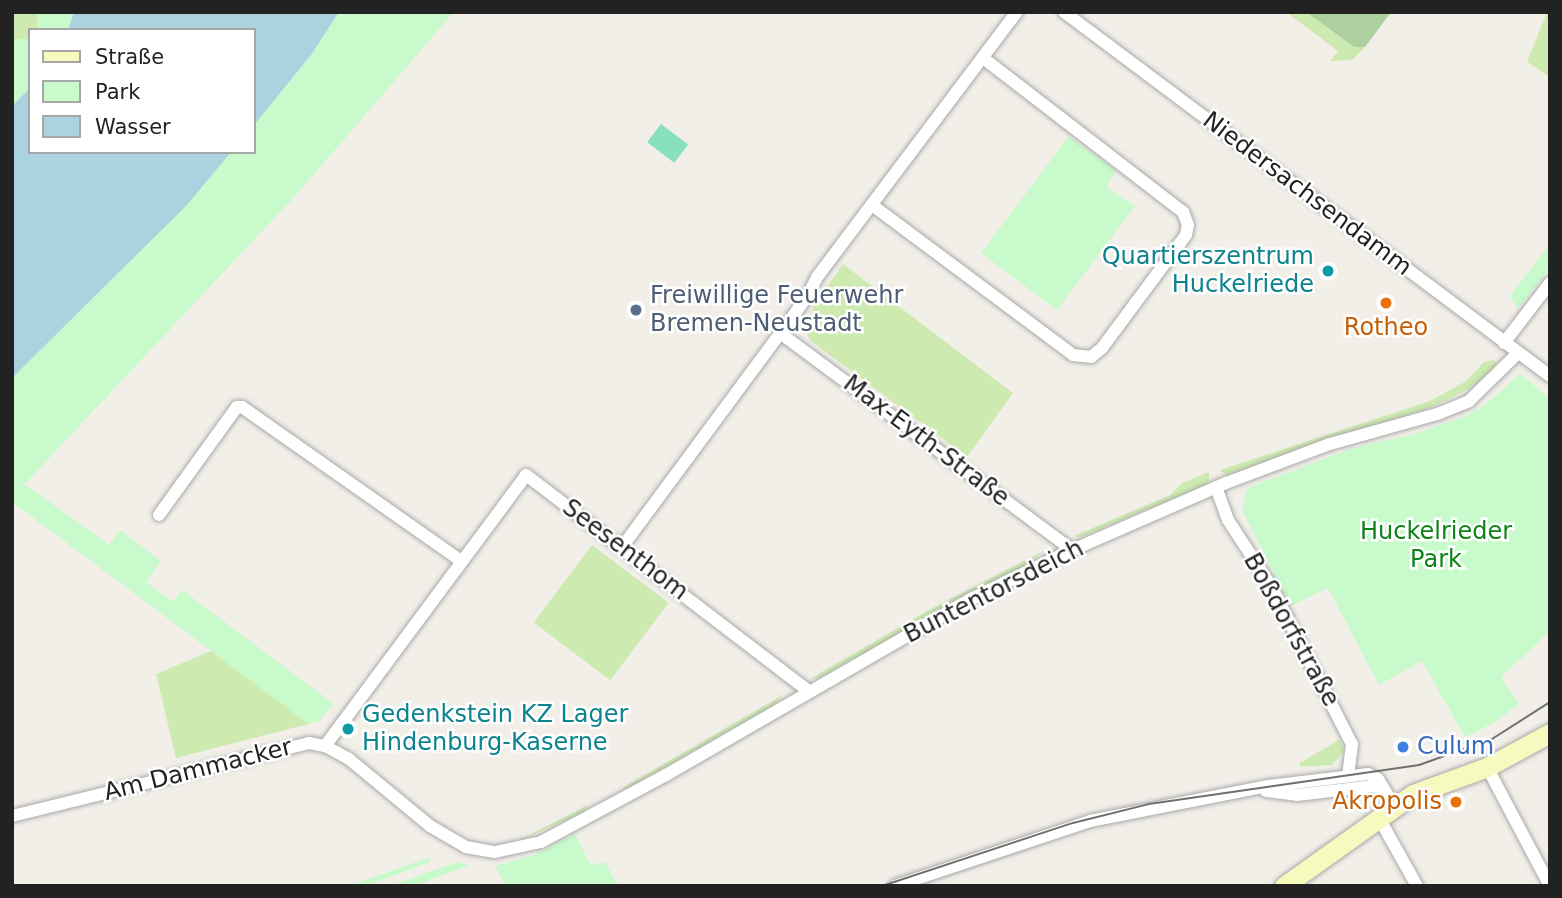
<!DOCTYPE html>
<html>
<head>
<meta charset="utf-8">
<style>
  body { margin:0 }
  #map { position:relative; width:1562px; height:898px; overflow:hidden; background:#f2efe9; font-family:"DejaVu Sans",sans-serif }
  div>[style] { position:absolute }
  .grass>* { inset:0; background:#cdebb0; transform-origin:0 0 }
  .forest>* { inset:0; background:#add19e }
  .park>* { inset:0; background:#c8facc }
  .pitch>* { inset:0; background:#88e0be; transform-origin:0 0 }
  .water>* { inset:0; background:#aad3df }
  .roads { filter:drop-shadow(0 0 2px #a9a9a9) drop-shadow(0 0 2px #a9a9a9) }
  .street>* { height:12px; margin:-6px; padding:0 6px; transform-origin:6px; border-radius:6px; background:#fff }
  .secondary>* { height:19px; margin:-9.5px; padding:0 9.5px; transform-origin:9.5px; border-radius:9.5px; background:#f7fabf }
  .tram>* { height:2px; margin:-1px; padding:0 1px; transform-origin:1px; border-radius:1px; background:#707070 }
  .dots>* { width:19px; height:19px; translate:-50% -50%; box-sizing:border-box; border:4px solid #fff; border-radius:50% }
  span { translate:-50% -50%; white-space:nowrap; text-align:center; line-height:1.15; -webkit-text-stroke:5px #fff; paint-order:stroke }
  .street-label { font-size:24px; color:#222 }
  .culture-label { font-size:24px; color:#0d838f }
  .right { translate:-100% -50%; text-align:right }
  .left { translate:0 -50%; text-align:left }
  .service-label { font-size:24px; color:#4e5e75 }
  .food-label { font-size:24px; color:#c56008 }
  .park-label { font-size:24px; color:#0c8416 }
  .shop-label { font-size:24px; color:#366cbe }
  .frame { position:absolute; inset:0; border:14px solid #222; pointer-events:none }
  .legend { position:absolute; left:28px; top:28px; width:228px; height:126px; box-sizing:border-box; background:#fff; border:2px solid #a7a7a7; margin:0; padding:9px 12px; list-style:none; font-size:21px; color:#222 }
  .legend li { display:flex; align-items:center; gap:14px; height:35px }
  .legend b { width:35px; border:2px solid #a7a7a7 }
</style>
</head>
<body>
<div id="map">
  <div class="grass">
    <i style="clip-path:polygon(12px 12px,37px 12px,37px 30px,30px 30px,30px 48px,12px 68px)"></i>
    <i style="clip-path:polygon(1286px 12px,1306px 12px,1354px 47px,1365px 47px,1352px 60px,1330px 61px,1338px 51px)"></i>
    <i style="clip-path:polygon(1547px 12px,1550px 12px,1550px 77px,1527px 62px)"></i>
    <i style="clip-path:polygon(843px 264px,1013px 393px,967px 457px,811px 341px,805px 331px,814px 305px)"></i>
    <i style="clip-path:polygon(1493px 360px,1497px 363px,1490px 374px,1469px 389px,1432px 407px,1227px 476px,1220px 470px,1430px 401px,1466px 381px,1484px 362px)"></i>
    <i style="clip-path:polygon(1209px 472px,1209px 484px,1081px 537px,1074px 536px,1170px 495px,1182px 483px)"></i>
    <i style="left:592px;top:545px;width:96px;height:97px;rotate:37deg"></i>
    <i style="clip-path:polygon(1043px 551px,1033px 561px,821px 677px,810px 679px,927px 611px)"></i>
    <i style="clip-path:polygon(211px 651px,309px 724px,176px 758px,156px 674px)"></i>
    <i style="clip-path:polygon(783px 695px,772px 707px,629px 788px,622px 788px)"></i>
    <i style="clip-path:polygon(1340px 739px,1344px 752px,1332px 765px,1300px 767px,1300px 763px)"></i>
    <i style="clip-path:polygon(588px 805px,584px 812px,512px 844px)"></i>
  </div>
  <div class="forest">
    <i style="clip-path:polygon(1306px 12px,1391px 12px,1365px 47px,1354px 47px)"></i>
  </div>
  <div class="park">
    <i style="clip-path:polygon(37px 12px,74px 12px,68px 30px,37px 30px)"></i>
    <i style="clip-path:polygon(339px 12px,454px 12px,296px 195px,20px 489px,26px 485px,109px 545px,120px 530px,161px 561px,146px 582px,173px 602px,182px 590px,334px 704px,319px 721px,309px 724px,12px 502px,12px 378px,186px 206px,231px 152px,254px 152px,254px 125px,311px 55px)"></i>
    <i style="clip-path:polygon(12px 39px,30px 39px,30px 88px,12px 106px)"></i>
    <i style="clip-path:polygon(1069px 136px,1116px 170px,1106px 187px,1135px 206px,1057px 310px,981px 253px)"></i>
    <i style="clip-path:polygon(1550px 244px,1550px 267px,1518px 309px,1510px 296px)"></i>
    <i style="clip-path:polygon(1520px 374px,1550px 399px,1550px 631px,1501px 677px,1519px 704px,1493px 723px,1465px 737px,1422px 661px,1379px 685px,1328px 588px,1291px 606px,1243px 512px,1244px 498px,1248px 488px,1353px 448px,1414px 434px,1464px 417px,1486px 404px)"></i>
    <i style="clip-path:polygon(575px 834px,591px 866px,605px 862px,618px 886px,506px 886px,495px 866px,534px 855px)"></i>
    <i style="clip-path:polygon(430px 857px,430px 862px,365px 886px,349px 886px)"></i>
    <i style="clip-path:polygon(457px 862px,469px 865px,415px 886px,390px 886px)"></i>
  </div>
  <div class="pitch">
    <i style="left:661px;top:124px;width:34px;height:23px;rotate:37deg"></i>
  </div>
  <div class="water">
    <i style="clip-path:polygon(74px 12px,339px 12px,311px 55px,254px 125px,254px 30px,68px 30px)"></i>
    <i style="clip-path:polygon(30px 88px,30px 152px,231px 152px,186px 206px,12px 378px,12px 106px)"></i>
  </div>
  <div class="roads">
    <div class="street">
      <i style="left:1064px;top:12px;width:607px;rotate:36.83deg"></i>
      <i style="left:872px;top:205px;width:251px;rotate:36.7deg"></i>
      <i style="left:1073px;top:355px;width:18px;rotate:6deg"></i>
      <i style="left:1091px;top:357px;width:14px;rotate:-39deg"></i>
      <i style="left:1102px;top:348px;width:141px;rotate:-53.4deg"></i>
      <i style="left:1186px;top:235px;width:10px;rotate:-79deg"></i>
      <i style="left:1188px;top:225px;width:14px;rotate:-111deg"></i>
      <i style="left:1183px;top:212px;width:252px;rotate:-142.4deg"></i>
      <i style="left:780px;top:333px;width:364px;rotate:36.6deg"></i>
      <i style="left:1504px;top:343px;width:76px;rotate:-52.5deg"></i>
      <i style="left:1216px;top:487px;width:35px;rotate:70deg"></i>
      <i style="left:1228px;top:520px;width:79px;rotate:56.9deg"></i>
      <i style="left:1271px;top:586px;width:178px;rotate:62.9deg"></i>
      <i style="left:1352px;top:744px;width:32px;rotate:97deg"></i>
      <i style="left:159px;top:515px;width:133px;rotate:-54.2deg"></i>
      <i style="left:237px;top:407px;width:5px"></i>
      <i style="left:242px;top:407px;width:266px;rotate:35.1deg"></i>
      <i style="left:622px;top:547px;width:311px;rotate:-53.5deg"></i>
      <i style="left:807px;top:297px;width:22px;rotate:-63deg"></i>
      <i style="left:817px;top:277px;width:332px;rotate:-53deg"></i>
      <i style="left:325px;top:746px;width:337px;rotate:-53.4deg"></i>
      <i style="left:526px;top:475px;width:356px;rotate:37.4deg"></i>
      <i style="left:1487px;top:767px;width:135px;rotate:62.1deg"></i>
      <i style="left:1266px;top:791px;width:31px;rotate:7deg"></i>
      <i style="left:1297px;top:795px;width:78px;rotate:-6.7deg"></i>
      <i style="left:1374px;top:786px;width:9px;rotate:18deg"></i>
      <i style="left:12px;top:816px;width:306px;rotate:-13.8deg"></i>
      <i style="left:309px;top:743px;width:16px;rotate:11deg"></i>
      <i style="left:325px;top:746px;width:27px;rotate:28deg"></i>
      <i style="left:349px;top:759px;width:105px;rotate:39.6deg"></i>
      <i style="left:430px;top:826px;width:42px;rotate:30.3deg"></i>
      <i style="left:466px;top:847px;width:29px;rotate:10deg"></i>
      <i style="left:495px;top:852px;width:47px;rotate:-12.3deg"></i>
      <i style="left:541px;top:842px;width:142px;rotate:-28.2deg"></i>
      <i style="left:666px;top:775px;width:354px;rotate:-30deg"></i>
      <i style="left:973px;top:598px;width:110px;rotate:-25.9deg"></i>
      <i style="left:1072px;top:550px;width:168px;rotate:-23.5deg"></i>
      <i style="left:1226px;top:483px;width:111px;rotate:-20.6deg"></i>
      <i style="left:1330px;top:444px;width:114px;rotate:-15.7deg"></i>
      <i style="left:1440px;top:413px;width:31px;rotate:-22deg"></i>
      <i style="left:1469px;top:401px;width:69px;rotate:-44.4deg"></i>
      <i style="left:1379px;top:818px;width:78px;rotate:60.8deg"></i>
      <i style="left:895px;top:886px;width:206px;rotate:-18.4deg"></i>
      <i style="left:1090px;top:821px;width:182px;rotate:-11.1deg"></i>
      <i style="left:1269px;top:786px;width:100px;rotate:-6.9deg"></i>
      <i style="left:1368px;top:774px;width:11px;rotate:27deg"></i>
      <i style="left:1378px;top:779px;width:31px;rotate:59deg"></i>
    </div>
    <div class="secondary">
      <i style="left:1284px;top:886px;width:158px;rotate:-35.5deg"></i>
      <i style="left:1413px;top:794px;width:79px;rotate:-20deg"></i>
      <i style="left:1487px;top:767px;width:72px;rotate:-28.4deg"></i>
    </div>
  </div>
  <div class="tram">
    <i style="left:882px;top:886px;width:201px;rotate:-18.3deg"></i>
    <i style="left:1073px;top:823px;width:78px;rotate:-14deg"></i>
    <i style="left:1149px;top:804px;width:273px;rotate:-8.2deg"></i>
    <i style="left:1419px;top:765px;width:77px;rotate:-19.6deg"></i>
    <i style="left:1492px;top:739px;width:69px;rotate:-32.5deg"></i>
  </div>
  <div class="dots">
    <i style="left:1328px;top:271px;background:#0f9aa8"></i>
    <i style="left:1386px;top:303px;background:#e8710a"></i>
    <i style="left:636px;top:310px;background:#5c6f8a"></i>
    <i style="left:348px;top:729px;background:#0f9aa8"></i>
    <i style="left:1403px;top:747px;background:#3f7fe0"></i>
    <i style="left:1456px;top:802px;background:#e8710a"></i>
  </div>
  <div class="street-label">
    <span style="left:1307px;top:194px;rotate:37deg">Niedersachsendamm</span>
    <span style="left:926px;top:441px;rotate:37deg">Max-Eyth-Straße</span>
    <span style="left:625px;top:550px;rotate:37deg">Seesenthom</span>
    <span style="left:994px;top:592px;rotate:-27deg">Buntentorsdeich</span>
    <span style="left:1291px;top:630px;rotate:61deg">Boßdorfstraße</span>
    <span style="left:198px;top:770px;rotate:-14deg">Am Dammacker</span>
  </div>
  <div class="culture-label">
    <span class="right" style="left:1314px;top:271px">Quartierszentrum<br>Huckelriede</span>
    <span class="left" style="left:362px;top:729px">Gedenkstein KZ Lager<br>Hindenburg-Kaserne</span>
  </div>
  <div class="service-label">
    <span class="left" style="left:650px;top:310px">Freiwillige Feuerwehr<br>Bremen-Neustadt</span>
  </div>
  <div class="food-label">
    <span style="left:1386px;top:328px">Rotheo</span>
    <span class="right" style="left:1442px;top:802px">Akropolis</span>
  </div>
  <div class="park-label">
    <span style="left:1436px;top:546px">Huckelrieder<br>Park</span>
  </div>
  <div class="shop-label">
    <span class="left" style="left:1417px;top:747px">Culum</span>
  </div>
  <div class="frame"></div>
  <ul class="legend">
  <li><b style="height:9px;background:#f7fabf"></b>Straße</li>
  <li><b style="height:19px;background:#c8facc"></b>Park</li>
  <li><b style="height:19px;background:#aad3df"></b>Wasser</li>
  </ul>
</div>
</body>
</html>
